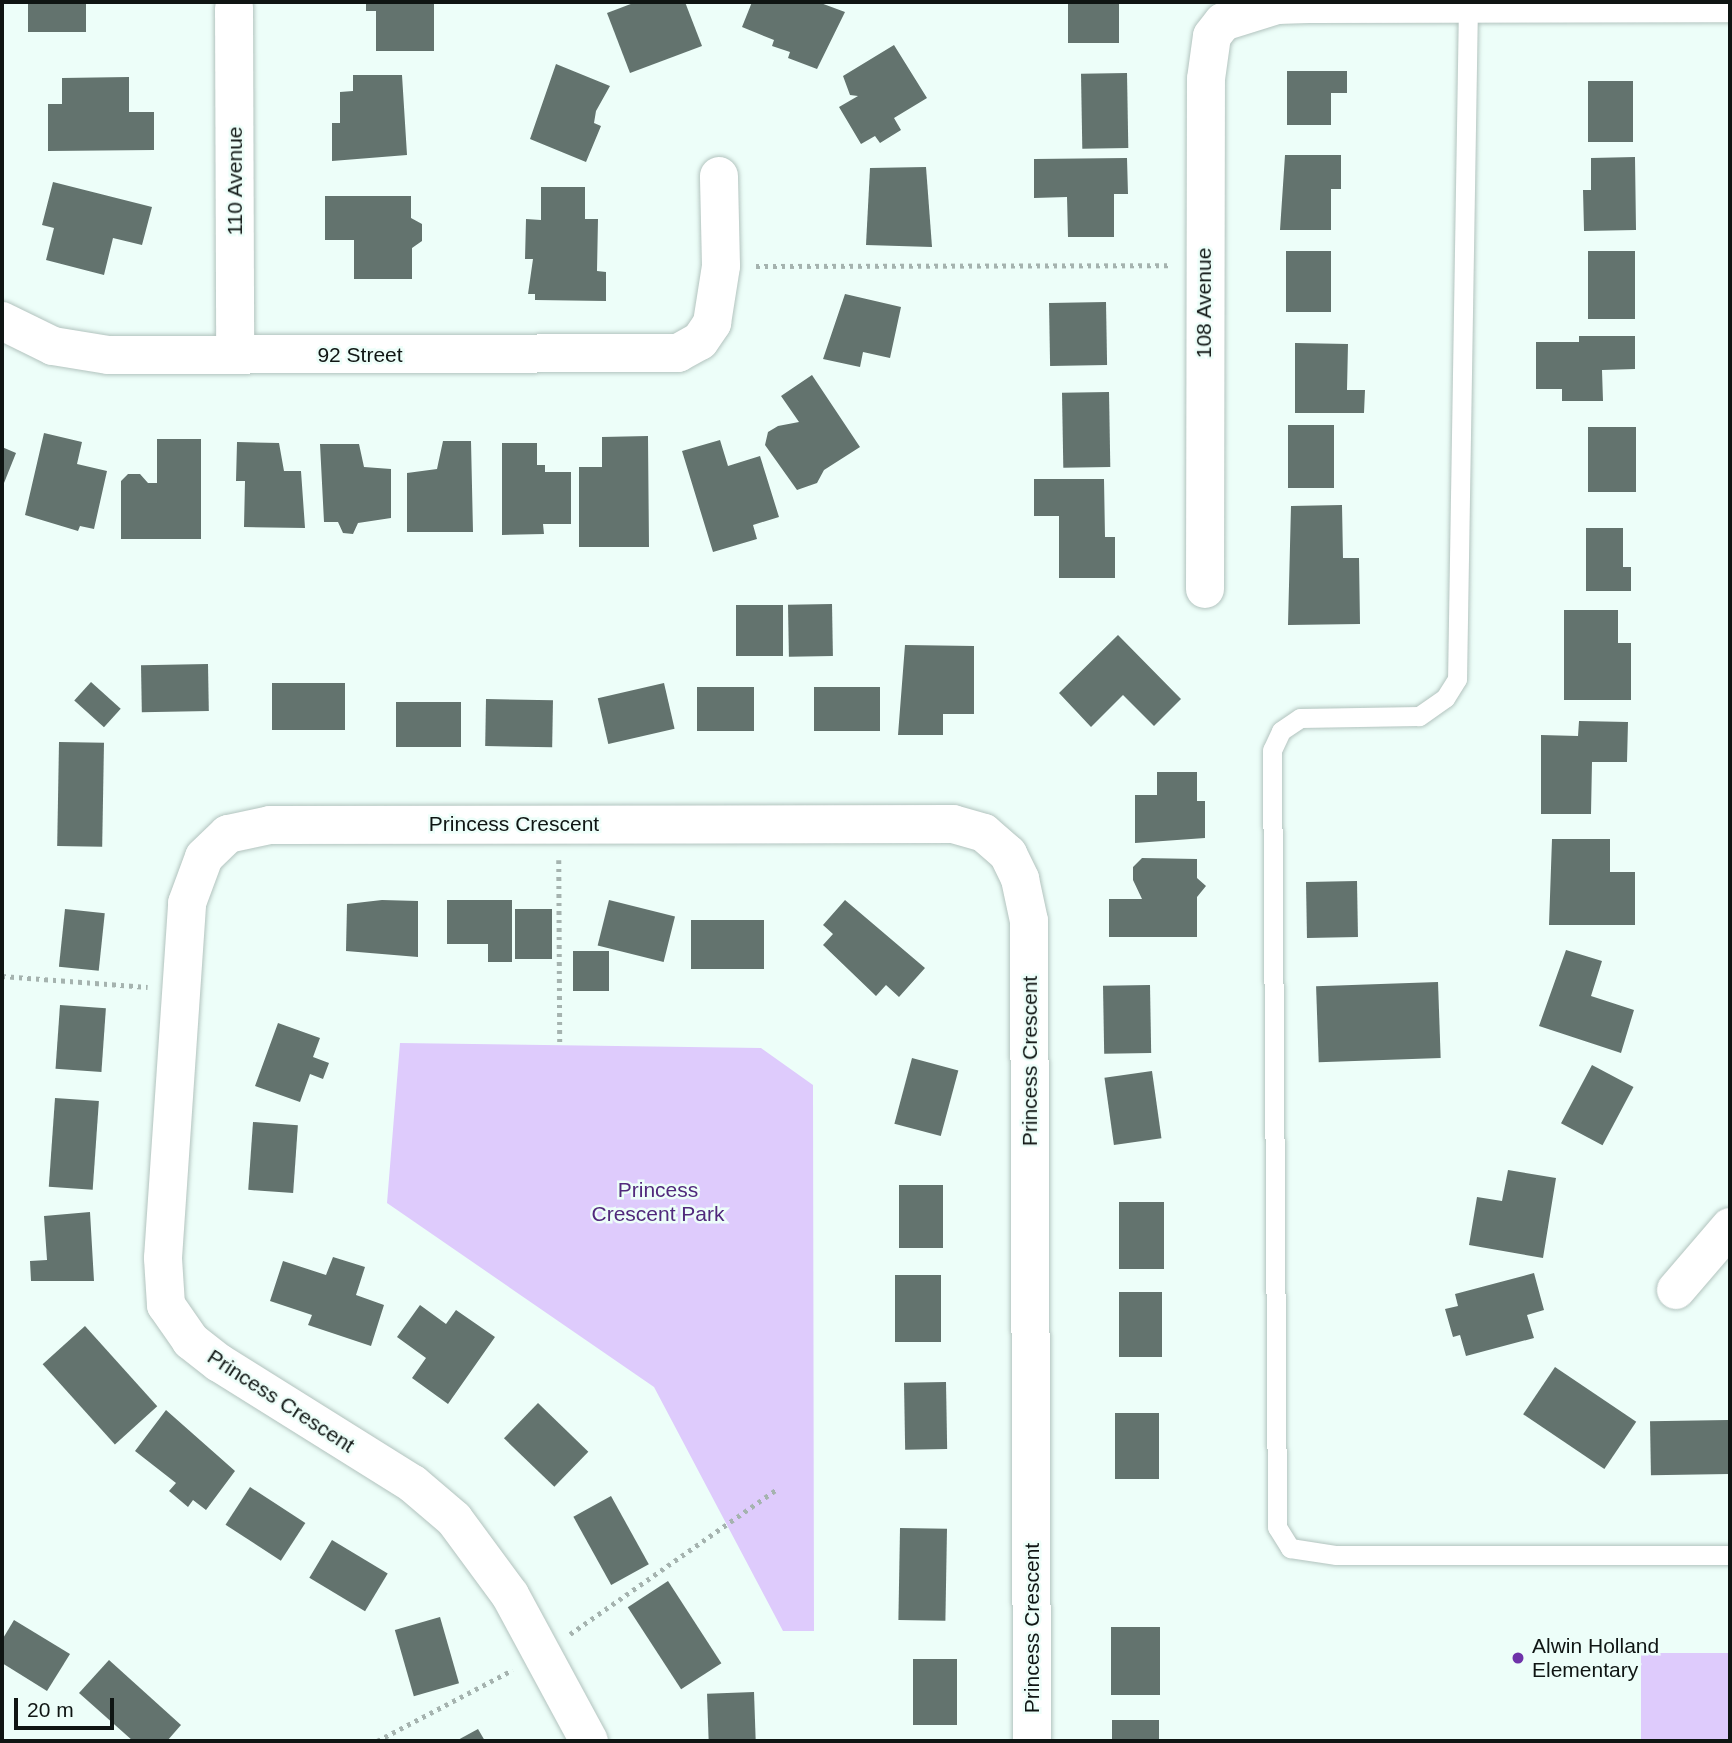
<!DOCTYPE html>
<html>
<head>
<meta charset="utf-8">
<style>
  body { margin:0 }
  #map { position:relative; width:1732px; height:1743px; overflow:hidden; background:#edfef9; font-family:Arial,sans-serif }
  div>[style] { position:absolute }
  .green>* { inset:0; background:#decbfc; transform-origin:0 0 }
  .building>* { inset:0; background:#63736e; transform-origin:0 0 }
  .path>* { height:4.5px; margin-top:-2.25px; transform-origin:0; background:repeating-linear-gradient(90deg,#a5b3af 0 3.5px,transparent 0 8.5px) }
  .roads { filter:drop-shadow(0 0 2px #b2c3be) drop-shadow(0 0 2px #b2c3be) }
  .service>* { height:19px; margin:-9.5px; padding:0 9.5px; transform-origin:9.5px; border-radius:9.5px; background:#fff }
  .minor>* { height:38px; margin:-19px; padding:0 19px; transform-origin:19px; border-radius:19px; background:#fff }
  .dots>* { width:19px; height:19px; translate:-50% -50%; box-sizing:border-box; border:4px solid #edfef9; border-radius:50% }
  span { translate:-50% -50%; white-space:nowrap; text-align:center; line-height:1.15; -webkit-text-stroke:5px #edfef9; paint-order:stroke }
  .street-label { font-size:21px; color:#0f1513 }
  .park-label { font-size:21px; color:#51297c }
  .poi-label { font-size:21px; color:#0f1513 }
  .left { translate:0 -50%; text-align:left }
  .frame { position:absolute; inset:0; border:4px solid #0f1513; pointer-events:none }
  .scale { position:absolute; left:14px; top:1698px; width:100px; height:32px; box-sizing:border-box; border:4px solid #0f1513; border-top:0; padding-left:9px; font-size:21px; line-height:24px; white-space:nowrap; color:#0f1513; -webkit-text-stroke:5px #edfef9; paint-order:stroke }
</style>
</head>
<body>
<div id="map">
  <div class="green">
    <i style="clip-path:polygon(400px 1043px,761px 1048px,813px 1085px,814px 1631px,783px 1631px,654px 1387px,387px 1203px)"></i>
    <i style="left:1641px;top:1653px;width:89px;height:88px"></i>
  </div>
  <div class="building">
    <i style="left:28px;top:2px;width:58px;height:30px"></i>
    <i style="clip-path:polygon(366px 2px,434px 2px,434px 51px,376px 51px,376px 11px,366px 11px)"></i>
    <i style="clip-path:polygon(636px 2px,685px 2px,702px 46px,630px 73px,607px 13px)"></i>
    <i style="clip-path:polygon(752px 2px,818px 2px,845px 12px,817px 69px,788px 58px,790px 52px,772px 46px,774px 40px,742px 27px)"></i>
    <i style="left:1068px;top:2px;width:51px;height:41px"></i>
    <i style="clip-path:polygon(894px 45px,927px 98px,894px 118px,901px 130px,880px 143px,875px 136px,861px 144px,839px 107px,858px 96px,850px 95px,843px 76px)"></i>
    <i style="clip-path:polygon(556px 64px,610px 86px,596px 111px,594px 123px,601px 126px,586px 162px,530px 139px)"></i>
    <i style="clip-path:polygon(1287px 71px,1347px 71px,1347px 93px,1331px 93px,1331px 125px,1287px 125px)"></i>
    <i style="left:1127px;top:73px;width:75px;height:46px;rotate:89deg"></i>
    <i style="clip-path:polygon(353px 75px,402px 75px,407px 155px,332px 161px,332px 123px,340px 123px,340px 92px,353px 91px)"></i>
    <i style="clip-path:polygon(129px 77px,129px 112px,154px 112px,154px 150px,48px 151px,48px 104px,62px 104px,62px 78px)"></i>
    <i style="left:1588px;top:81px;width:45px;height:61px"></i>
    <i style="clip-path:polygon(1285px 155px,1341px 155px,1341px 189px,1331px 189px,1331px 230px,1280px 230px)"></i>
    <i style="clip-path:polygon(1635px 157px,1636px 230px,1584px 231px,1583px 190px,1591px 190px,1591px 158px)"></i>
    <i style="clip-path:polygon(1127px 158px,1128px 194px,1114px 194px,1114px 237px,1068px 237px,1067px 197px,1034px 198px,1034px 159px)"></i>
    <i style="clip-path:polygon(926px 167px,932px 247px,866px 245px,870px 168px)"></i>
    <i style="clip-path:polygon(53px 182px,152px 207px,142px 245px,113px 238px,104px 275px,46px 260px,54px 228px,42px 225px)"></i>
    <i style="clip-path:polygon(541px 187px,585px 187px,585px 219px,598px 219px,597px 271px,606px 272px,606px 301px,535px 300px,535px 294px,528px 294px,533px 259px,525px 259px,526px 219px,541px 220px)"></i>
    <i style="clip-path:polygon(325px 196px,411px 196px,411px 218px,422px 224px,422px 241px,412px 248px,412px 279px,354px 279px,354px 240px,325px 240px)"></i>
    <i style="left:1286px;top:251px;width:45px;height:61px"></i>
    <i style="left:1635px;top:251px;width:68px;height:47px;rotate:90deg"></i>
    <i style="clip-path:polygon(845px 294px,901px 307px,890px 358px,863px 352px,860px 367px,823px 359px)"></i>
    <i style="left:1106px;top:302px;width:63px;height:57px;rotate:89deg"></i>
    <i style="clip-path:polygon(1579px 336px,1635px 336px,1635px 369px,1602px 370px,1603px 401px,1562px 401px,1562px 389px,1536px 389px,1536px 342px,1579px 342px)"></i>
    <i style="clip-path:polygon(1295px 343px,1348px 344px,1347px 390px,1365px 390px,1364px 413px,1295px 413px)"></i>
    <i style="clip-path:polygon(812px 375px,860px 447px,824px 470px,817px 483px,797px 490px,765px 445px,768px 432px,778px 426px,799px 422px,781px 396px)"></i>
    <i style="left:1109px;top:392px;width:75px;height:47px;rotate:89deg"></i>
    <i style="left:1288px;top:425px;width:46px;height:63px"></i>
    <i style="left:1588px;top:427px;width:48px;height:65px"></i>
    <i style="clip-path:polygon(44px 433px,82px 442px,77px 464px,107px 471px,94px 529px,80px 526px,78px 531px,25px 515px)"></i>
    <i style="clip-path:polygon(648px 436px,649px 547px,579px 547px,579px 467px,602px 467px,602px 437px)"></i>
    <i style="clip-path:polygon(157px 439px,201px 439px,201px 539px,121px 539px,121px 481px,128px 474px,140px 474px,148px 483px,157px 483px)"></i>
    <i style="clip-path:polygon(720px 440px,728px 466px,760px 456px,779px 517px,753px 525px,757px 539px,713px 552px,682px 451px)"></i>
    <i style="clip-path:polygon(443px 441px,471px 441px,473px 532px,407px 532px,407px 473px,437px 469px)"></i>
    <i style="clip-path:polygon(237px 442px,279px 443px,284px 471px,301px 471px,305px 528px,244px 527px,245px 481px,236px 481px)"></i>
    <i style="clip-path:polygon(502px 443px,537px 443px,537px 465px,545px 465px,545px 472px,571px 472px,571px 524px,543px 524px,544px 534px,502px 535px)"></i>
    <i style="clip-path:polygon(320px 444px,359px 444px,364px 467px,391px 469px,391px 518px,358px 523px,353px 534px,343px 533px,338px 522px,324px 522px)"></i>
    <i style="clip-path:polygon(2px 447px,16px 453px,2px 488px)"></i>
    <i style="clip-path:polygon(1034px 479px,1104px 479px,1105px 537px,1115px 537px,1115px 578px,1059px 578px,1059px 516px,1034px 516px)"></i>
    <i style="clip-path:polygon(1342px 505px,1343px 558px,1359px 558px,1360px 624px,1288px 625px,1291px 506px)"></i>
    <i style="clip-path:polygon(1586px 528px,1623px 528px,1623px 567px,1631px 567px,1631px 591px,1586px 591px)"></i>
    <i style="left:832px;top:604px;width:52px;height:44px;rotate:89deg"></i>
    <i style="left:736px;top:605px;width:47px;height:51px"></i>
    <i style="clip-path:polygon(1564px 610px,1618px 610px,1618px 643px,1631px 643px,1631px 700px,1564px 700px)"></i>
    <i style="clip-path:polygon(1118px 635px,1181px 699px,1154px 726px,1123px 695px,1091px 727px,1059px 693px)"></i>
    <i style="clip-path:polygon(905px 645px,974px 646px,974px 714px,943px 714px,943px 735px,898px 735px)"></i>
    <i style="left:208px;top:664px;width:47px;height:67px;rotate:89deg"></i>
    <i style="left:91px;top:682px;width:40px;height:25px;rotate:42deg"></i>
    <i style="left:272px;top:683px;width:73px;height:47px"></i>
    <i style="left:664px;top:683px;width:47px;height:68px;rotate:77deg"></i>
    <i style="left:754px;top:687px;width:44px;height:57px;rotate:90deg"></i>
    <i style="left:814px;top:687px;width:66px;height:44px"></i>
    <i style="left:486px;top:699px;width:67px;height:47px;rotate:1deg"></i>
    <i style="left:396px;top:702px;width:65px;height:45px"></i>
    <i style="clip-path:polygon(1579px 721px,1628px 722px,1627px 762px,1592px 762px,1591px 814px,1541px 814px,1541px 735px,1578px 736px)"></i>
    <i style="left:59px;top:742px;width:45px;height:104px;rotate:1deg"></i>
    <i style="clip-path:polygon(1157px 772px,1197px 772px,1197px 801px,1205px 801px,1205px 838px,1135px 843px,1135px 795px,1157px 795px)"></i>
    <i style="clip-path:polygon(1552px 839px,1610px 839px,1610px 872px,1635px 872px,1635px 925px,1549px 925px)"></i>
    <i style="clip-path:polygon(1142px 858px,1197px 859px,1197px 878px,1206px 886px,1197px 897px,1197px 937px,1109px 937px,1109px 899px,1142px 899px,1133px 880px,1133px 867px)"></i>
    <i style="left:1357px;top:881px;width:56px;height:51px;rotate:89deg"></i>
    <i style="clip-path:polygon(382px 900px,418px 901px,418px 957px,346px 951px,347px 904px)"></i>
    <i style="clip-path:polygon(447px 900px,512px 900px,512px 962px,488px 962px,488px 944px,447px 944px)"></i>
    <i style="left:609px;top:900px;width:68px;height:47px;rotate:14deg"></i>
    <i style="clip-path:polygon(845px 900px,925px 968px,899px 997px,886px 985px,876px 996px,823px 945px,833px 934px,823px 925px)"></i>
    <i style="left:65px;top:909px;width:40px;height:58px;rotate:6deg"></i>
    <i style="left:515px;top:909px;width:37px;height:50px"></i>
    <i style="left:691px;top:920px;width:73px;height:49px"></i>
    <i style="clip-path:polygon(1566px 950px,1602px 961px,1591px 996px,1634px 1010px,1621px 1053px,1539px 1026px)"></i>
    <i style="left:609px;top:951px;width:40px;height:36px;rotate:90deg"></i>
    <i style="left:1438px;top:982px;width:76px;height:122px;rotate:88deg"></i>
    <i style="left:1150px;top:985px;width:68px;height:47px;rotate:89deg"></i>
    <i style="left:60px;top:1005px;width:46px;height:64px;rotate:4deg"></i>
    <i style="clip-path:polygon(278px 1023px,320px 1038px,313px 1057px,329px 1063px,323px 1079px,310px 1074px,300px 1102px,255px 1086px)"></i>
    <i style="left:912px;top:1058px;width:48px;height:68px;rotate:15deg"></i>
    <i style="left:1592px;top:1065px;width:47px;height:66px;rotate:28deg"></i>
    <i style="left:1152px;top:1071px;width:68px;height:48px;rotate:82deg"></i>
    <i style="left:55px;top:1098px;width:44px;height:89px;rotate:4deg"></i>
    <i style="left:253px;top:1122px;width:45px;height:68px;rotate:4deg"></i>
    <i style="clip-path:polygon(1508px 1170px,1556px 1178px,1543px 1258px,1469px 1245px,1477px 1197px,1502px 1201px)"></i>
    <i style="left:899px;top:1185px;width:44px;height:63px"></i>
    <i style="left:1119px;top:1202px;width:45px;height:67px"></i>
    <i style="clip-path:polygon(90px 1212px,94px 1281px,31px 1281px,30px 1261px,47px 1260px,44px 1216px)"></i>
    <i style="clip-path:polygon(333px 1257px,365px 1267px,356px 1295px,384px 1305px,371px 1346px,308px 1325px,312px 1315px,270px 1301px,283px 1261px,326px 1275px)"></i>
    <i style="clip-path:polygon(1534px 1273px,1544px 1310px,1527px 1315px,1534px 1338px,1466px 1356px,1460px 1335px,1453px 1337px,1445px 1309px,1458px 1306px,1455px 1294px)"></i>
    <i style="left:895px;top:1275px;width:46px;height:67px"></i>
    <i style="left:1119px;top:1292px;width:43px;height:65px"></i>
    <i style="clip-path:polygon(420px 1305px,446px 1324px,456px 1310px,495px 1337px,448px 1404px,412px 1378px,426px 1358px,397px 1337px)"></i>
    <i style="left:85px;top:1326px;width:108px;height:57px;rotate:48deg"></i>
    <i style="left:1555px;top:1367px;width:98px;height:57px;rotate:34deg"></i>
    <i style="left:946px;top:1382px;width:67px;height:42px;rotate:89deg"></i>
    <i style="left:538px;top:1403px;width:70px;height:49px;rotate:44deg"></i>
    <i style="clip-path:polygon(166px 1410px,235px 1471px,206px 1510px,193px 1500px,188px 1507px,169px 1491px,176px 1483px,135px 1451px)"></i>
    <i style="left:1115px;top:1413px;width:44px;height:66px"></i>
    <i style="left:1728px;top:1420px;width:54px;height:78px;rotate:89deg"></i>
    <i style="left:250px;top:1487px;width:66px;height:45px;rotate:33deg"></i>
    <i style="left:611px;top:1496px;width:78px;height:43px;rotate:61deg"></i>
    <i style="left:900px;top:1528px;width:47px;height:92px;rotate:1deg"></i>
    <i style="left:332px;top:1540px;width:65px;height:44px;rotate:31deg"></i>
    <i style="left:668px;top:1581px;width:98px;height:48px;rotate:57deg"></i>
    <i style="left:440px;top:1617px;width:69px;height:47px;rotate:74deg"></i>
    <i style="clip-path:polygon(14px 1620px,70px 1654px,47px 1691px,2px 1663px,2px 1640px)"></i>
    <i style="left:1111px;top:1627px;width:49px;height:68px"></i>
    <i style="left:913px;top:1659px;width:44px;height:66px"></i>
    <i style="clip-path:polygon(109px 1660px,181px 1725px,167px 1741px,133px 1741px,79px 1693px)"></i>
    <i style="left:754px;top:1692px;width:49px;height:47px;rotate:88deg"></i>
    <i style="left:1112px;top:1720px;width:47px;height:21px"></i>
    <i style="clip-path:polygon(478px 1729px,485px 1741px,456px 1741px)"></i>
  </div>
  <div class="path">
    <i style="left:756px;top:266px;width:415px;rotate:-0.1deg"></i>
    <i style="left:559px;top:860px;width:186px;rotate:89.7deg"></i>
    <i style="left:2px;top:976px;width:146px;rotate:4.3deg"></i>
    <i style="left:570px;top:1634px;width:251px;rotate:-35deg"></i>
    <i style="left:377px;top:1741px;width:153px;rotate:-27.7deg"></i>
  </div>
  <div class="roads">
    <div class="service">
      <i style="left:1468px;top:4px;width:675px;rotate:90.93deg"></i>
      <i style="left:1457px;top:679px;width:22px;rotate:122deg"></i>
      <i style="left:1445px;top:698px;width:32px;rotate:145deg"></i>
      <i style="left:1419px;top:716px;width:119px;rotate:179deg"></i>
      <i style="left:1300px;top:718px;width:23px;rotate:146deg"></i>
      <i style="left:1281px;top:731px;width:21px;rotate:115deg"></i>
      <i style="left:1272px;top:750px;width:777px;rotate:89.63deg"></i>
      <i style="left:1277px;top:1527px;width:25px;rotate:58deg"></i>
      <i style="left:1290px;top:1548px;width:47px;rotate:8.7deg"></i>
      <i style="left:1336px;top:1555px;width:394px"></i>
    </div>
    <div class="minor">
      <i style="left:234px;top:8px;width:346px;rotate:89.8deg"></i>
      <i style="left:2px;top:321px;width:57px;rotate:26.1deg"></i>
      <i style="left:53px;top:346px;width:56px;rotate:9.3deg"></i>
      <i style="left:108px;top:355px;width:570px;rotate:-0.2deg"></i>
      <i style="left:678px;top:353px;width:25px;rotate:-29deg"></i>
      <i style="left:700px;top:341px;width:22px;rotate:-56deg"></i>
      <i style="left:712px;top:323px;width:58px;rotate:-81deg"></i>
      <i style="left:721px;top:266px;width:90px;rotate:-91.3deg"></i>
      <i style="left:1205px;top:589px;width:510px;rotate:-89.89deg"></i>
      <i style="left:1206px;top:79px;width:43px;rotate:-82.1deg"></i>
      <i style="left:1212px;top:36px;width:18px;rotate:-52deg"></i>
      <i style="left:1223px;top:22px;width:57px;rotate:-17.5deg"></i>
      <i style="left:1277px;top:5px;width:31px;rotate:-2deg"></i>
      <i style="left:1308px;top:4px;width:422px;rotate:-0.1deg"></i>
      <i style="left:1676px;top:1290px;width:83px;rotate:-49.4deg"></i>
      <i style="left:589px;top:1741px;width:166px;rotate:-118.4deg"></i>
      <i style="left:510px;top:1595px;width:94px;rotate:-126.4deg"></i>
      <i style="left:454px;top:1519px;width:54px;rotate:-139.5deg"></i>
      <i style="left:413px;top:1484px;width:229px;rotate:-148deg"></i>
      <i style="left:219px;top:1363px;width:36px;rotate:-142deg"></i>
      <i style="left:191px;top:1341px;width:44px;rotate:-124.8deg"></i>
      <i style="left:166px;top:1305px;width:47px;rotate:-93.7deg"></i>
      <i style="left:163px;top:1258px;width:356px;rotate:-86.1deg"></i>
      <i style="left:187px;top:903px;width:49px;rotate:-69.7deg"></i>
      <i style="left:204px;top:857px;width:33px;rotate:-44deg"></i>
      <i style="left:228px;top:834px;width:43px;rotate:-12.1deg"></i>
      <i style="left:270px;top:825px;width:683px;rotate:-0.08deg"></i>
      <i style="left:953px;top:824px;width:32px;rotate:16deg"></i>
      <i style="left:984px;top:833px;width:32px;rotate:41deg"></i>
      <i style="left:1008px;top:854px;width:28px;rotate:64deg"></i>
      <i style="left:1020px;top:879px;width:43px;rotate:77.9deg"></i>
      <i style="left:1029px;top:921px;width:820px;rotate:89.79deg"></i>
    </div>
  </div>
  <div class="dots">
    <i style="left:1518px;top:1658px;background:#6e33a9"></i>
  </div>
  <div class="street-label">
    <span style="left:235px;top:181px;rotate:-90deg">110 Avenue</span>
    <span style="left:1204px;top:303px;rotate:-90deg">108 Avenue</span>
    <span style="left:360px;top:355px">92 Street</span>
    <span style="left:514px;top:824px">Princess Crescent</span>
    <span style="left:1030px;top:1061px;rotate:-90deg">Princess Crescent</span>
    <span style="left:281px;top:1401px;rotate:33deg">Princess Crescent</span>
    <span style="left:1032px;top:1628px;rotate:-90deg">Princess Crescent</span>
  </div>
  <div class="park-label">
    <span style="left:658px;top:1202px">Princess<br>Crescent Park</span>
  </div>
  <div class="poi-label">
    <span class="left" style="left:1532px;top:1658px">Alwin Holland<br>Elementary</span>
  </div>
  <div class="frame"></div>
  <div class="scale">20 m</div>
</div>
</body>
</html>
